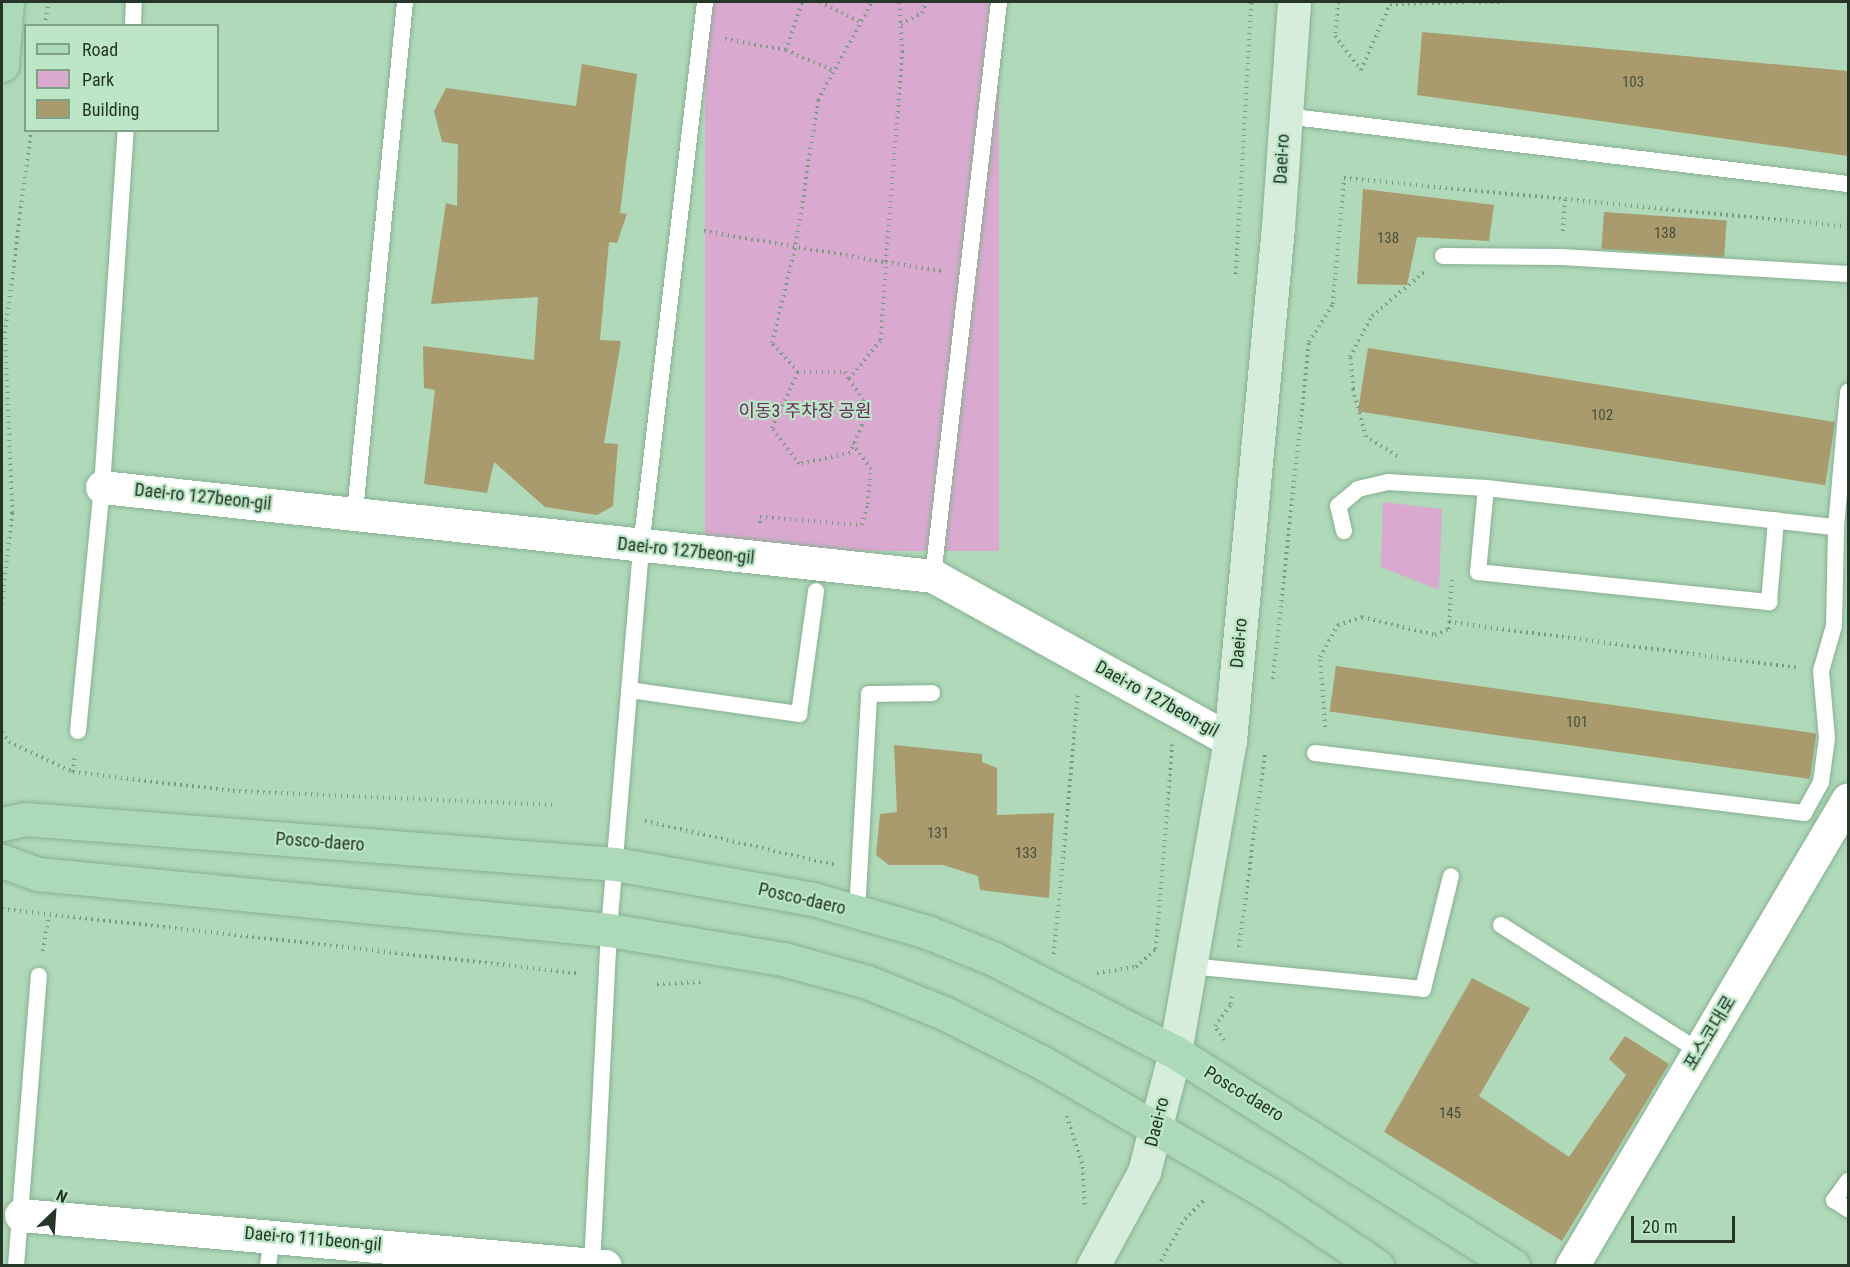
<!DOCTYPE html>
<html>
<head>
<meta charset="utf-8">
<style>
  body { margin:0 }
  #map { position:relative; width:1850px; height:1267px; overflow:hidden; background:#afd9b9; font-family:"Roboto Condensed","Noto Sans KR",sans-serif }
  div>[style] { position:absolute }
  .green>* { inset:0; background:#d9a9d0; transform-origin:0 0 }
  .building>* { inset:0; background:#a99b6e; transform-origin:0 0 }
  .path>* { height:4px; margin-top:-2px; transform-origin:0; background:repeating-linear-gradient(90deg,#7a9b82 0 1.5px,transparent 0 6px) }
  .roads { filter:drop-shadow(0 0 2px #87b091) drop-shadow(0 0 2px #87b091) }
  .lane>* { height:16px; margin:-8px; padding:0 8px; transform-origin:8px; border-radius:8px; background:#fff }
  .street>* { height:33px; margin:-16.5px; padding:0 16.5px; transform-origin:16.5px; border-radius:16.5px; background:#fff }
  .secondary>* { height:33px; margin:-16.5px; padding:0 16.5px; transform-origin:16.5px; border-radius:16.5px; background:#d6eddc }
  .primary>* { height:33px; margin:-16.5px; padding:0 16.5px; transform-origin:16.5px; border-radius:16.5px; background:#acdab9 }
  span { translate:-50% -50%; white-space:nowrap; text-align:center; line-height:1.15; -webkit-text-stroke:4.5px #bce6c6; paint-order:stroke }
  .number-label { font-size:15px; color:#464f3a }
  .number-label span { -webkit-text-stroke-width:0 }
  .street-label { font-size:18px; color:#253629 }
  .park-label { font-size:18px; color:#682a60 }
  .frame { position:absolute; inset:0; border:3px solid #253629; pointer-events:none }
  .legend { position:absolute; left:24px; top:24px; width:195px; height:108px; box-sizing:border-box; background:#bce6c6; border:2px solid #80a087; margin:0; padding:8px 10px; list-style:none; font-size:18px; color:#253629 }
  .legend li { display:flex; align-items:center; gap:12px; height:30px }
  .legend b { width:30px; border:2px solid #80a087 }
  .north { position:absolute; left:24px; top:1183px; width:60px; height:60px; -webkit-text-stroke:4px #bce6c6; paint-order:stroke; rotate:25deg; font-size:16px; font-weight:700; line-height:24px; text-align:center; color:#253629 }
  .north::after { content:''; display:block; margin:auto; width:21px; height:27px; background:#253629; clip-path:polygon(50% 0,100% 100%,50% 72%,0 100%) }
  .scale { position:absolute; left:1631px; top:1216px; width:104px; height:27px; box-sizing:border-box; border:3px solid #253629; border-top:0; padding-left:8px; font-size:18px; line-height:21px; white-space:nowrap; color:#253629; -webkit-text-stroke:4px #bce6c6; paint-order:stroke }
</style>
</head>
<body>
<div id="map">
  <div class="green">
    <i style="left:705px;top:2px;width:294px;height:549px"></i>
    <i style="clip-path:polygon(1383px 502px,1442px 509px,1439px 590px,1381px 567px)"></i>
  </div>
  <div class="building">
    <i style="clip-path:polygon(1422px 32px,1848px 71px,1848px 156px,1417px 95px)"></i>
    <i style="clip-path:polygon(582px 64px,637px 74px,620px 213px,627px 214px,617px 243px,609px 242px,600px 340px,621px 341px,604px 443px,618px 444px,613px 506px,597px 515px,545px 507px,494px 462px,487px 493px,424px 484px,435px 390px,424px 388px,423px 346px,534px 360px,538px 297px,431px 304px,446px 203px,457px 206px,458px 144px,442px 142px,434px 111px,446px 88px,576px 106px)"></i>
    <i style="clip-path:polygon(1363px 189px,1494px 205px,1489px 241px,1417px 237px,1407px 285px,1357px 284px)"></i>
    <i style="left:1604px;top:212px;width:123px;height:37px;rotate:4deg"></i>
    <i style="left:1368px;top:348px;width:473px;height:64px;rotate:9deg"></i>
    <i style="left:1336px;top:666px;width:485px;height:46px;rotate:8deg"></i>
    <i style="clip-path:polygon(894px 745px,982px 754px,982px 762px,997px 768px,997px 815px,1054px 813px,1049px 898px,980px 890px,978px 876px,943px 865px,889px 865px,876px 855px,880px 814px,897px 812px)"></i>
    <i style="clip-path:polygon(1472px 978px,1530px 1008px,1479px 1096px,1569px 1157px,1626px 1075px,1609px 1059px,1625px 1036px,1669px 1064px,1562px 1241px,1384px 1132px)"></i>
  </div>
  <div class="path">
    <i style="left:820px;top:2px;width:45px;rotate:26.6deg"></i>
    <i style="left:1338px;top:2px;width:34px;rotate:95deg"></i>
    <i style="left:1335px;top:36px;width:43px;rotate:52.6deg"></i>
    <i style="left:1361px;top:70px;width:72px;rotate:-66.3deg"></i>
    <i style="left:1390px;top:4px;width:75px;rotate:-1.5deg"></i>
    <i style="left:1473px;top:2px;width:29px"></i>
    <i style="left:901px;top:24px;width:24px;rotate:-28deg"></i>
    <i style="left:922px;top:13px;width:12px;rotate:-70deg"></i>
    <i style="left:45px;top:26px;width:24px;rotate:-81deg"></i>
    <i style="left:725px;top:39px;width:62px;rotate:10.2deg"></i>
    <i style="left:786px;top:50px;width:52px;rotate:23.6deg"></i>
    <i style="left:786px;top:50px;width:51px;rotate:-71.6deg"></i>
    <i style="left:704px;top:231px;width:185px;rotate:9.7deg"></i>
    <i style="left:886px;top:262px;width:211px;rotate:-85.6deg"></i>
    <i style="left:902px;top:52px;width:50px;rotate:-93.4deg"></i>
    <i style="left:1563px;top:231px;width:32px;rotate:-86deg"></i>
    <i style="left:1236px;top:274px;width:272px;rotate:-86.8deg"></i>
    <i style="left:798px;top:372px;width:47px"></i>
    <i style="left:845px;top:372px;width:8px;rotate:60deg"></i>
    <i style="left:849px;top:379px;width:25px;rotate:56deg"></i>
    <i style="left:863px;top:400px;width:25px;rotate:92deg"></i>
    <i style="left:862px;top:425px;width:30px;rotate:113deg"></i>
    <i style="left:850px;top:453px;width:52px;rotate:167.8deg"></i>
    <i style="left:799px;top:464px;width:45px;rotate:-126.9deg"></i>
    <i style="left:772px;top:428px;width:62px;rotate:-65.1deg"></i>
    <i style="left:798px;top:372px;width:39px;rotate:-132deg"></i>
    <i style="left:772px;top:343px;width:102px;rotate:-76.4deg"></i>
    <i style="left:796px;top:244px;width:146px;rotate:-81.3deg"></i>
    <i style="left:818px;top:100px;width:112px;rotate:-61.1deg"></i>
    <i style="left:849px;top:379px;width:50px;rotate:-50.6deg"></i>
    <i style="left:881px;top:340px;width:78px;rotate:-86.3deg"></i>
    <i style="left:886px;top:262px;width:58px;rotate:9deg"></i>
    <i style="left:1397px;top:456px;width:36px;rotate:-148deg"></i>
    <i style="left:1366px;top:437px;width:50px;rotate:-105.2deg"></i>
    <i style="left:1353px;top:389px;width:32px;rotate:-95deg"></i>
    <i style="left:1350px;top:357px;width:47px;rotate:-61.8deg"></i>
    <i style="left:1372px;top:316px;width:68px;rotate:-40.2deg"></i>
    <i style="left:760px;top:523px;width:6px;rotate:-90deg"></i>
    <i style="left:760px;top:517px;width:102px;rotate:4.5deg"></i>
    <i style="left:862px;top:525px;width:22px;rotate:-74deg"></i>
    <i style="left:868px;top:504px;width:35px;rotate:-85deg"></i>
    <i style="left:871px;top:469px;width:31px;rotate:-126deg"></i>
    <i style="left:2px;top:604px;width:92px;rotate:-83.7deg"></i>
    <i style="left:12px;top:513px;width:180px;rotate:-92.2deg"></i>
    <i style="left:5px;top:333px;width:205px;rotate:-82.7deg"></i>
    <i style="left:1449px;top:622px;width:351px;rotate:7.5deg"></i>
    <i style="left:1273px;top:679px;width:339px;rotate:-83.9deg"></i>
    <i style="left:1309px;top:342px;width:45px;rotate:-57.7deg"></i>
    <i style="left:1333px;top:304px;width:126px;rotate:-85deg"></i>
    <i style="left:1344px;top:178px;width:501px;rotate:5.49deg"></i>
    <i style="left:1325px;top:727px;width:70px;rotate:-94.1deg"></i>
    <i style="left:1320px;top:657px;width:37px;rotate:-61deg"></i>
    <i style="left:1338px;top:625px;width:25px;rotate:-18deg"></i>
    <i style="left:1362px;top:617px;width:75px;rotate:13.9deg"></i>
    <i style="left:1435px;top:635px;width:15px;rotate:-23deg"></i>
    <i style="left:1449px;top:629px;width:51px;rotate:-86.6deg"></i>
    <i style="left:2px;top:732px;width:12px;rotate:55deg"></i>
    <i style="left:9px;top:742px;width:71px;rotate:25.1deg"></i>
    <i style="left:73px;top:772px;width:161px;rotate:6.8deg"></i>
    <i style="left:233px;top:791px;width:323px;rotate:2.5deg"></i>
    <i style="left:73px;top:772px;width:17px;rotate:-83deg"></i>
    <i style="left:645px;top:821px;width:195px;rotate:13deg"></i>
    <i style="left:2px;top:909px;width:578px;rotate:6.36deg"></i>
    <i style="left:1239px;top:947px;width:197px;rotate:-82.4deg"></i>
    <i style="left:43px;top:951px;width:36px;rotate:-81deg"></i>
    <i style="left:1054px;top:954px;width:260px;rotate:-84.7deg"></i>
    <i style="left:1097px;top:973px;width:39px;rotate:-9deg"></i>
    <i style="left:1136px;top:967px;width:27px;rotate:-42deg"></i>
    <i style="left:1156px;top:949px;width:205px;rotate:-85.5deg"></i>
    <i style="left:657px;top:984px;width:45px;rotate:-2.5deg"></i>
    <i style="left:1224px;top:1040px;width:17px;rotate:-123deg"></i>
    <i style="left:1215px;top:1026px;width:27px;rotate:-54deg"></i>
    <i style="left:1231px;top:1004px;width:8px;rotate:-83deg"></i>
    <i style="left:1067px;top:1116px;width:53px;rotate:72.6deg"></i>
    <i style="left:1083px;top:1167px;width:41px;rotate:87.2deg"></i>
    <i style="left:1158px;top:1266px;width:54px;rotate:-60.1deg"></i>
    <i style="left:1185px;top:1219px;width:30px;rotate:-45deg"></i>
  </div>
  <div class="roads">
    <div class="lane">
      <i style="left:133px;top:26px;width:24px;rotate:-88deg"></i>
      <i style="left:1285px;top:116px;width:567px;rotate:6.89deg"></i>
      <i style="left:1443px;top:256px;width:118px;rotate:0.5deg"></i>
      <i style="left:1561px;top:257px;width:288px;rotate:3.4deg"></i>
      <i style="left:1486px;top:488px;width:84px;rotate:95.4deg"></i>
      <i style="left:1478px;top:572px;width:293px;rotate:5.9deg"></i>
      <i style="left:1769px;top:602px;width:82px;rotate:-85.1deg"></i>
      <i style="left:355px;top:512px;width:512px;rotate:-84.4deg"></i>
      <i style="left:1344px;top:531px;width:26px;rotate:-103deg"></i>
      <i style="left:1338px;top:506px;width:26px;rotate:-40deg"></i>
      <i style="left:1358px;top:489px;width:31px;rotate:-13deg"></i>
      <i style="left:1388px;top:482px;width:98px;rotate:3.5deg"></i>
      <i style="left:1486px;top:488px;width:352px;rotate:6.4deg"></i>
      <i style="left:933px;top:576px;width:578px;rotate:-83.44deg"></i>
      <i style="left:629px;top:690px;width:172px;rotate:8deg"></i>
      <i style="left:799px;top:714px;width:124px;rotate:-82.1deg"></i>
      <i style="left:78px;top:731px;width:245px;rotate:-84.4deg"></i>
      <i style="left:102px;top:487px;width:358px;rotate:-86.2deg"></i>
      <i style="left:1315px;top:753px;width:493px;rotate:7deg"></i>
      <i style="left:1804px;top:813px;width:35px;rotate:-61deg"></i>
      <i style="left:1821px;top:782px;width:44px;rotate:-82.2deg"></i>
      <i style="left:1827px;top:738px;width:67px;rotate:-95.1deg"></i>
      <i style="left:1821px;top:671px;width:47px;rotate:-73.9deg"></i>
      <i style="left:1834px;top:626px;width:99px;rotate:-88.8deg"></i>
      <i style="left:1836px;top:527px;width:136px;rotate:-84.9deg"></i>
      <i style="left:857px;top:912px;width:218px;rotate:-86.8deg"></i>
      <i style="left:869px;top:694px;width:63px;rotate:-0.9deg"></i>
      <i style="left:1501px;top:925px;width:235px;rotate:32.5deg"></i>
      <i style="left:1190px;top:966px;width:234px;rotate:5.6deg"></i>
      <i style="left:1423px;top:989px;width:116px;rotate:-76.1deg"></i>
      <i style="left:1848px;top:1181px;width:24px;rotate:126deg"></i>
      <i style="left:1834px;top:1200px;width:17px;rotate:33deg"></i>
      <i style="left:16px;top:1266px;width:291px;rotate:-85.5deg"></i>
      <i style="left:268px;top:1266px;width:30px;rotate:-82deg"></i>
      <i style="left:592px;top:1266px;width:336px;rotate:-87.1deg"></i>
      <i style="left:609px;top:930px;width:384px;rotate:-85.2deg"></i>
      <i style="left:641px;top:547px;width:549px;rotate:-83.3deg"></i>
    </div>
    <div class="street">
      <i style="left:102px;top:487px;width:836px;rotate:6.11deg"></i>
      <i style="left:933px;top:576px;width:339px;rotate:28.9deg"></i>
      <i style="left:21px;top:1215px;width:586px;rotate:4.99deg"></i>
      <i style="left:1572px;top:1266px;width:542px;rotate:-59.42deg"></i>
    </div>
    <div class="secondary">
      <i style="left:1093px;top:1266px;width:107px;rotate:-61.5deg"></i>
      <i style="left:1144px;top:1172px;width:124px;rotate:-75.5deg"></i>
      <i style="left:1175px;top:1052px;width:317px;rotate:-80deg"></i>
      <i style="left:1230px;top:740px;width:516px;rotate:-84.66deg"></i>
      <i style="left:1278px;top:226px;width:225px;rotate:-85.9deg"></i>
    </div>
    <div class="primary">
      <i style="left:2px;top:65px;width:63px;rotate:-85.5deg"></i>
      <i style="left:2px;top:824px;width:24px;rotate:-12deg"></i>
      <i style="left:25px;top:819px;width:592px;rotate:4.36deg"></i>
      <i style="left:615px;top:864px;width:201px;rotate:10deg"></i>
      <i style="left:813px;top:899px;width:119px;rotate:16.1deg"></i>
      <i style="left:927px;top:932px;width:72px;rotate:21.9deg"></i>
      <i style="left:994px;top:959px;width:203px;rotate:27.2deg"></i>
      <i style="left:1175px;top:1052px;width:400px;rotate:32.3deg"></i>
      <i style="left:2px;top:861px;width:38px;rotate:20deg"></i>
      <i style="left:38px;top:874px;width:574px;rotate:5.6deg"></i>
      <i style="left:609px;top:930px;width:176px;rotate:9.5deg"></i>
      <i style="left:783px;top:959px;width:87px;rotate:15.3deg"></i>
      <i style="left:867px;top:982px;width:83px;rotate:21.9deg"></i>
      <i style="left:944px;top:1013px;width:111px;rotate:26.8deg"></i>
      <i style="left:1043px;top:1063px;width:263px;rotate:30.1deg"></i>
      <i style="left:1271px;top:1195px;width:128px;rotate:33.8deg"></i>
    </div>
  </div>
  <div class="number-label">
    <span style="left:1633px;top:83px">103</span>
    <span style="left:1665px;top:234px">138</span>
    <span style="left:1388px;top:239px">138</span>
    <span style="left:1602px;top:416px">102</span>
    <span style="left:1577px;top:723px">101</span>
    <span style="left:938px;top:834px">131</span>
    <span style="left:1026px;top:854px">133</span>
    <span style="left:1450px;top:1114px">145</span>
  </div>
  <div class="street-label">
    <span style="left:1282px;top:159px;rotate:-87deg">Daei-ro</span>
    <span style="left:203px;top:497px;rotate:6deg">Daei-ro 127beon-gil</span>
    <span style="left:686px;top:551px;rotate:6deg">Daei-ro 127beon-gil</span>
    <span style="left:1239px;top:643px;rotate:-85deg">Daei-ro</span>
    <span style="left:1157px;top:699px;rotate:29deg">Daei-ro 127beon-gil</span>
    <span style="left:320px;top:842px;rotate:4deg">Posco-daero</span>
    <span style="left:802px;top:899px;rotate:13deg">Posco-daero</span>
    <span style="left:1710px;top:1033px;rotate:-59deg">포스코대로</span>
    <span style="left:1244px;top:1094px;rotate:31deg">Posco-daero</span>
    <span style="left:1157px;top:1122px;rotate:-76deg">Daei-ro</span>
    <span style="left:313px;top:1239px;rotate:5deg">Daei-ro 111beon-gil</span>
  </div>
  <div class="park-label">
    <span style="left:805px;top:411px">이동3 주차장 공원</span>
  </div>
  <div class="frame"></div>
  <ul class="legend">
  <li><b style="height:8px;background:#acdab9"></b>Road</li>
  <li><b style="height:16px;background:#d9a9d0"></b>Park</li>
  <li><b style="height:16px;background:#a99b6e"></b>Building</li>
  </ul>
  <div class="north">N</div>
  <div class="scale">20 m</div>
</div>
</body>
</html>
